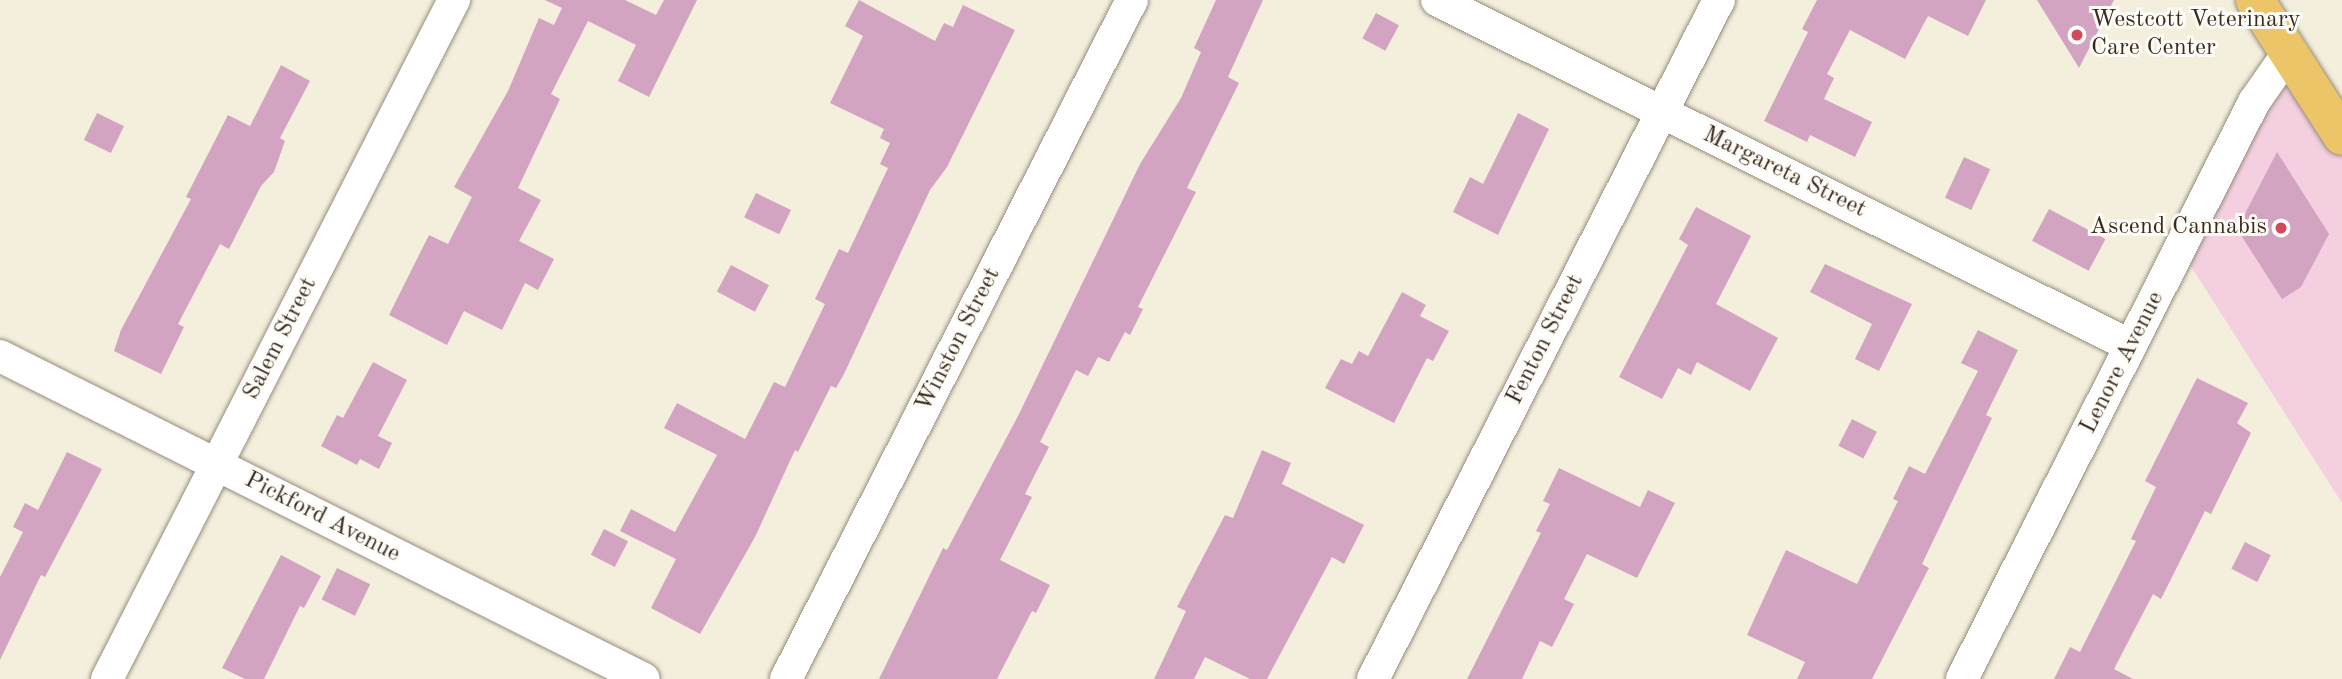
<!DOCTYPE html>
<html>
<head>
<meta charset="utf-8">
<style>
  body { margin:0 }
  #map { position:relative; width:2342px; height:679px; overflow:hidden; background:#f4efdd; font-family:"Old Standard TT",serif }
  div>[style] { position:absolute }
  .built>* { inset:0; background:#f3cfe0 }
  .building>* { inset:0; background:#d2a4c1; transform-origin:0 0 }
  .roads { filter:drop-shadow(0 0 2px #988c7e) drop-shadow(0 0 2px #988c7e) }
  .minor>* { height:32px; margin:-16px; padding:0 16px; transform-origin:16px; border-radius:16px; background:#fff }
  .major>* { height:38px; margin:-19px; padding:0 19px; transform-origin:19px; border-radius:19px; background:#edc569 }
  .dots>* { width:19px; height:19px; translate:-50% -50%; box-sizing:border-box; border:4px solid #fdfcf7; border-radius:50% }
  span { translate:-50% -50%; white-space:nowrap; text-align:center; line-height:1.15; -webkit-text-stroke:6px #fdfcf7; paint-order:stroke }
  .poi-label { font-size:24px; color:#3b2a1e }
  .left { translate:0 -50%; text-align:left }
  .right { translate:-100% -50%; text-align:right }
  .street-label { font-size:24px; color:#3b2a1e }
</style>
</head>
<body>
<div id="map">
  <div class="built">
    <i style="clip-path:polygon(2289px 59px,2342px 143px,2342px 503px,2185px 257px)"></i>
  </div>
  <div class="building">
    <i style="clip-path:polygon(545px 0,625px 0,656px 15px,664px 0,697px 0,649px 97px,618px 81px,636px 45px,588px 21px,551px 94px,560px 99px,518px 188px,541px 200px,519px 241px,554px 259px,538px 290px,525px 283px,502px 330px,464px 311px,447px 345px,389px 315px,429px 235px,448px 244px,472px 197px,454px 187px,508px 91px,539px 18px,554px 25px,562px 8px)"></i>
    <i style="clip-path:polygon(859px 0,935px 41px,944px 23px,953px 27px,963px 5px,1015px 30px,947px 167px,930px 190px,844px 374px,836px 388px,831px 386px,798px 452px,795px 450px,755px 537px,700px 634px,651px 608px,676px 559px,620px 531px,631px 509px,675px 532px,717px 455px,664px 428px,677px 403px,745px 439px,774px 382px,785px 387px,825px 304px,815px 299px,839px 249px,848px 253px,888px 168px,880px 164px,890px 143px,880px 138px,884px 129px,830px 103px,863px 36px,845px 26px)"></i>
    <i style="clip-path:polygon(1216px 0,1263px 0,1228px 77px,1239px 83px,1187px 188px,1196px 192px,1138px 307px,1143px 309px,1130px 335px,1125px 332px,1109px 362px,1098px 357px,1088px 376px,1076px 370px,1040px 442px,1049px 447px,1025px 494px,1032px 497px,1000px 560px,1050px 585px,1036px 613px,1032px 611px,997px 679px,879px 679px,943px 548px,947px 550px,1019px 414px,1140px 164px,1181px 98px,1201px 52px,1194px 48px)"></i>
    <i style="clip-path:polygon(1817px 0,1986px 0,1968px 36px,1928px 16px,1905px 59px,1850px 30px,1827px 74px,1834px 78px,1824px 99px,1872px 122px,1855px 157px,1810px 135px,1807px 142px,1764px 121px,1808px 32px,1802px 29px)"></i>
    <i style="clip-path:polygon(2037px 0,2114px 0,2079px 68px)"></i>
    <i style="left:1376px;top:13px;width:26px;height:29px;rotate:28deg"></i>
    <i style="clip-path:polygon(281px 65px,310px 81px,280px 138px,285px 141px,274px 172px,261px 186px,229px 249px,220px 244px,178px 324px,184px 327px,161px 374px,114px 351px,121px 330px,191px 199px,186px 197px,228px 115px,250px 126px)"></i>
    <i style="left:97px;top:113px;width:30px;height:30px;rotate:26deg"></i>
    <i style="clip-path:polygon(1518px 113px,1549px 129px,1498px 235px,1453px 212px,1470px 177px,1483px 184px)"></i>
    <i style="clip-path:polygon(2277px 152px,2329px 234px,2301px 287px,2282px 299px,2237px 229px)"></i>
    <i style="left:1964px;top:157px;width:29px;height:45px;rotate:25deg"></i>
    <i style="left:756px;top:193px;width:39px;height:27px;rotate:26deg"></i>
    <i style="clip-path:polygon(1696px 207px,1751px 236px,1716px 304px,1778px 338px,1750px 391px,1697px 362px,1691px 375px,1678px 368px,1662px 399px,1619px 377px,1688px 245px,1679px 239px)"></i>
    <i style="left:2049px;top:209px;width:64px;height:36px;rotate:28deg"></i>
    <i style="clip-path:polygon(1825px 264px,1912px 304px,1879px 371px,1855px 359px,1872px 324px,1810px 292px)"></i>
    <i style="left:731px;top:265px;width:43px;height:30px;rotate:28deg"></i>
    <i style="clip-path:polygon(1402px 292px,1426px 305px,1420px 316px,1449px 331px,1433px 361px,1427px 358px,1394px 423px,1325px 388px,1341px 359px,1352px 364px,1359px 351px,1368px 356px)"></i>
    <i style="clip-path:polygon(1978px 330px,2018px 350px,1986px 415px,1992px 418px,1922px 564px,1929px 568px,1872px 679px,1797px 679px,1805px 662px,1747px 635px,1786px 550px,1857px 584px,1898px 501px,1893px 499px,1909px 466px,1925px 474px,1978px 371px,1961px 363px)"></i>
    <i style="clip-path:polygon(373px 362px,407px 380px,378px 436px,392px 443px,379px 469px,360px 459px,357px 465px,321px 446px,337px 415px,343px 418px)"></i>
    <i style="clip-path:polygon(2197px 378px,2248px 403px,2237px 423px,2251px 433px,2211px 514px,2205px 511px,2161px 599px,2153px 594px,2114px 669px,2133px 679px,2054px 679px,2070px 647px,2080px 652px,2136px 541px,2131px 539px,2156px 487px,2145px 481px)"></i>
    <i style="left:1852px;top:419px;width:28px;height:30px;rotate:27deg"></i>
    <i style="clip-path:polygon(1262px 450px,1291px 463px,1282px 484px,1364px 525px,1344px 564px,1332px 557px,1267px 679px,1250px 679px,1205px 657px,1194px 679px,1154px 679px,1186px 611px,1177px 607px,1225px 515px,1233px 518px)"></i>
    <i style="clip-path:polygon(67px 452px,102px 469px,45px 577px,41px 575px,0 660px,0 577px,23px 532px,13px 527px,25px 503px,38px 510px)"></i>
    <i style="clip-path:polygon(1559px 468px,1640px 507px,1648px 490px,1675px 503px,1637px 578px,1587px 554px,1564px 599px,1574px 604px,1552px 647px,1540px 641px,1522px 679px,1467px 679px,1541px 533px,1536px 531px,1550px 504px,1543px 501px)"></i>
    <i style="left:604px;top:529px;width:27px;height:29px;rotate:27deg"></i>
    <i style="left:2245px;top:542px;width:29px;height:30px;rotate:27deg"></i>
    <i style="clip-path:polygon(281px 555px,321px 576px,304px 608px,300px 606px,264px 679px,245px 679px,222px 668px)"></i>
    <i style="left:337px;top:568px;width:37px;height:35px;rotate:26deg"></i>
  </div>
  <div class="roads">
    <div class="minor">
      <i style="left:1437px;top:0;width:775px;rotate:26.5deg"></i>
      <i style="left:0;top:356px;width:720px;rotate:26.64deg"></i>
      <i style="left:107px;top:679px;width:763px;rotate:-62.93deg"></i>
      <i style="left:786px;top:679px;width:762px;rotate:-63deg"></i>
      <i style="left:1373px;top:679px;width:762px;rotate:-63deg"></i>
      <i style="left:1962px;top:679px;width:647px;rotate:-63.16deg"></i>
      <i style="left:2254px;top:102px;width:61px;rotate:-55deg"></i>
    </div>
    <div class="major">
      <i style="left:2255px;top:0;width:161px;rotate:57.4deg"></i>
    </div>
  </div>
  <div class="dots">
    <i style="left:2077px;top:35px;background:#d1495b"></i>
    <i style="left:2281px;top:228px;background:#d1495b"></i>
  </div>
  <div class="poi-label">
    <span class="left" style="left:2091px;top:35px">Westcott Veterinary<br>Care Center</span>
    <span class="right" style="left:2267px;top:228px">Ascend Cannabis</span>
  </div>
  <div class="street-label">
    <span style="left:1784px;top:173px;rotate:26deg">Margareta Street</span>
    <span style="left:281px;top:339px;rotate:-63deg">Salem Street</span>
    <span style="left:959px;top:340px;rotate:-63deg">Winston Street</span>
    <span style="left:1546px;top:340px;rotate:-63deg">Fenton Street</span>
    <span style="left:2123px;top:363px;rotate:-63deg">Lenore Avenue</span>
    <span style="left:322px;top:518px;rotate:27deg">Pickford Avenue</span>
  </div>
</div>
</body>
</html>
